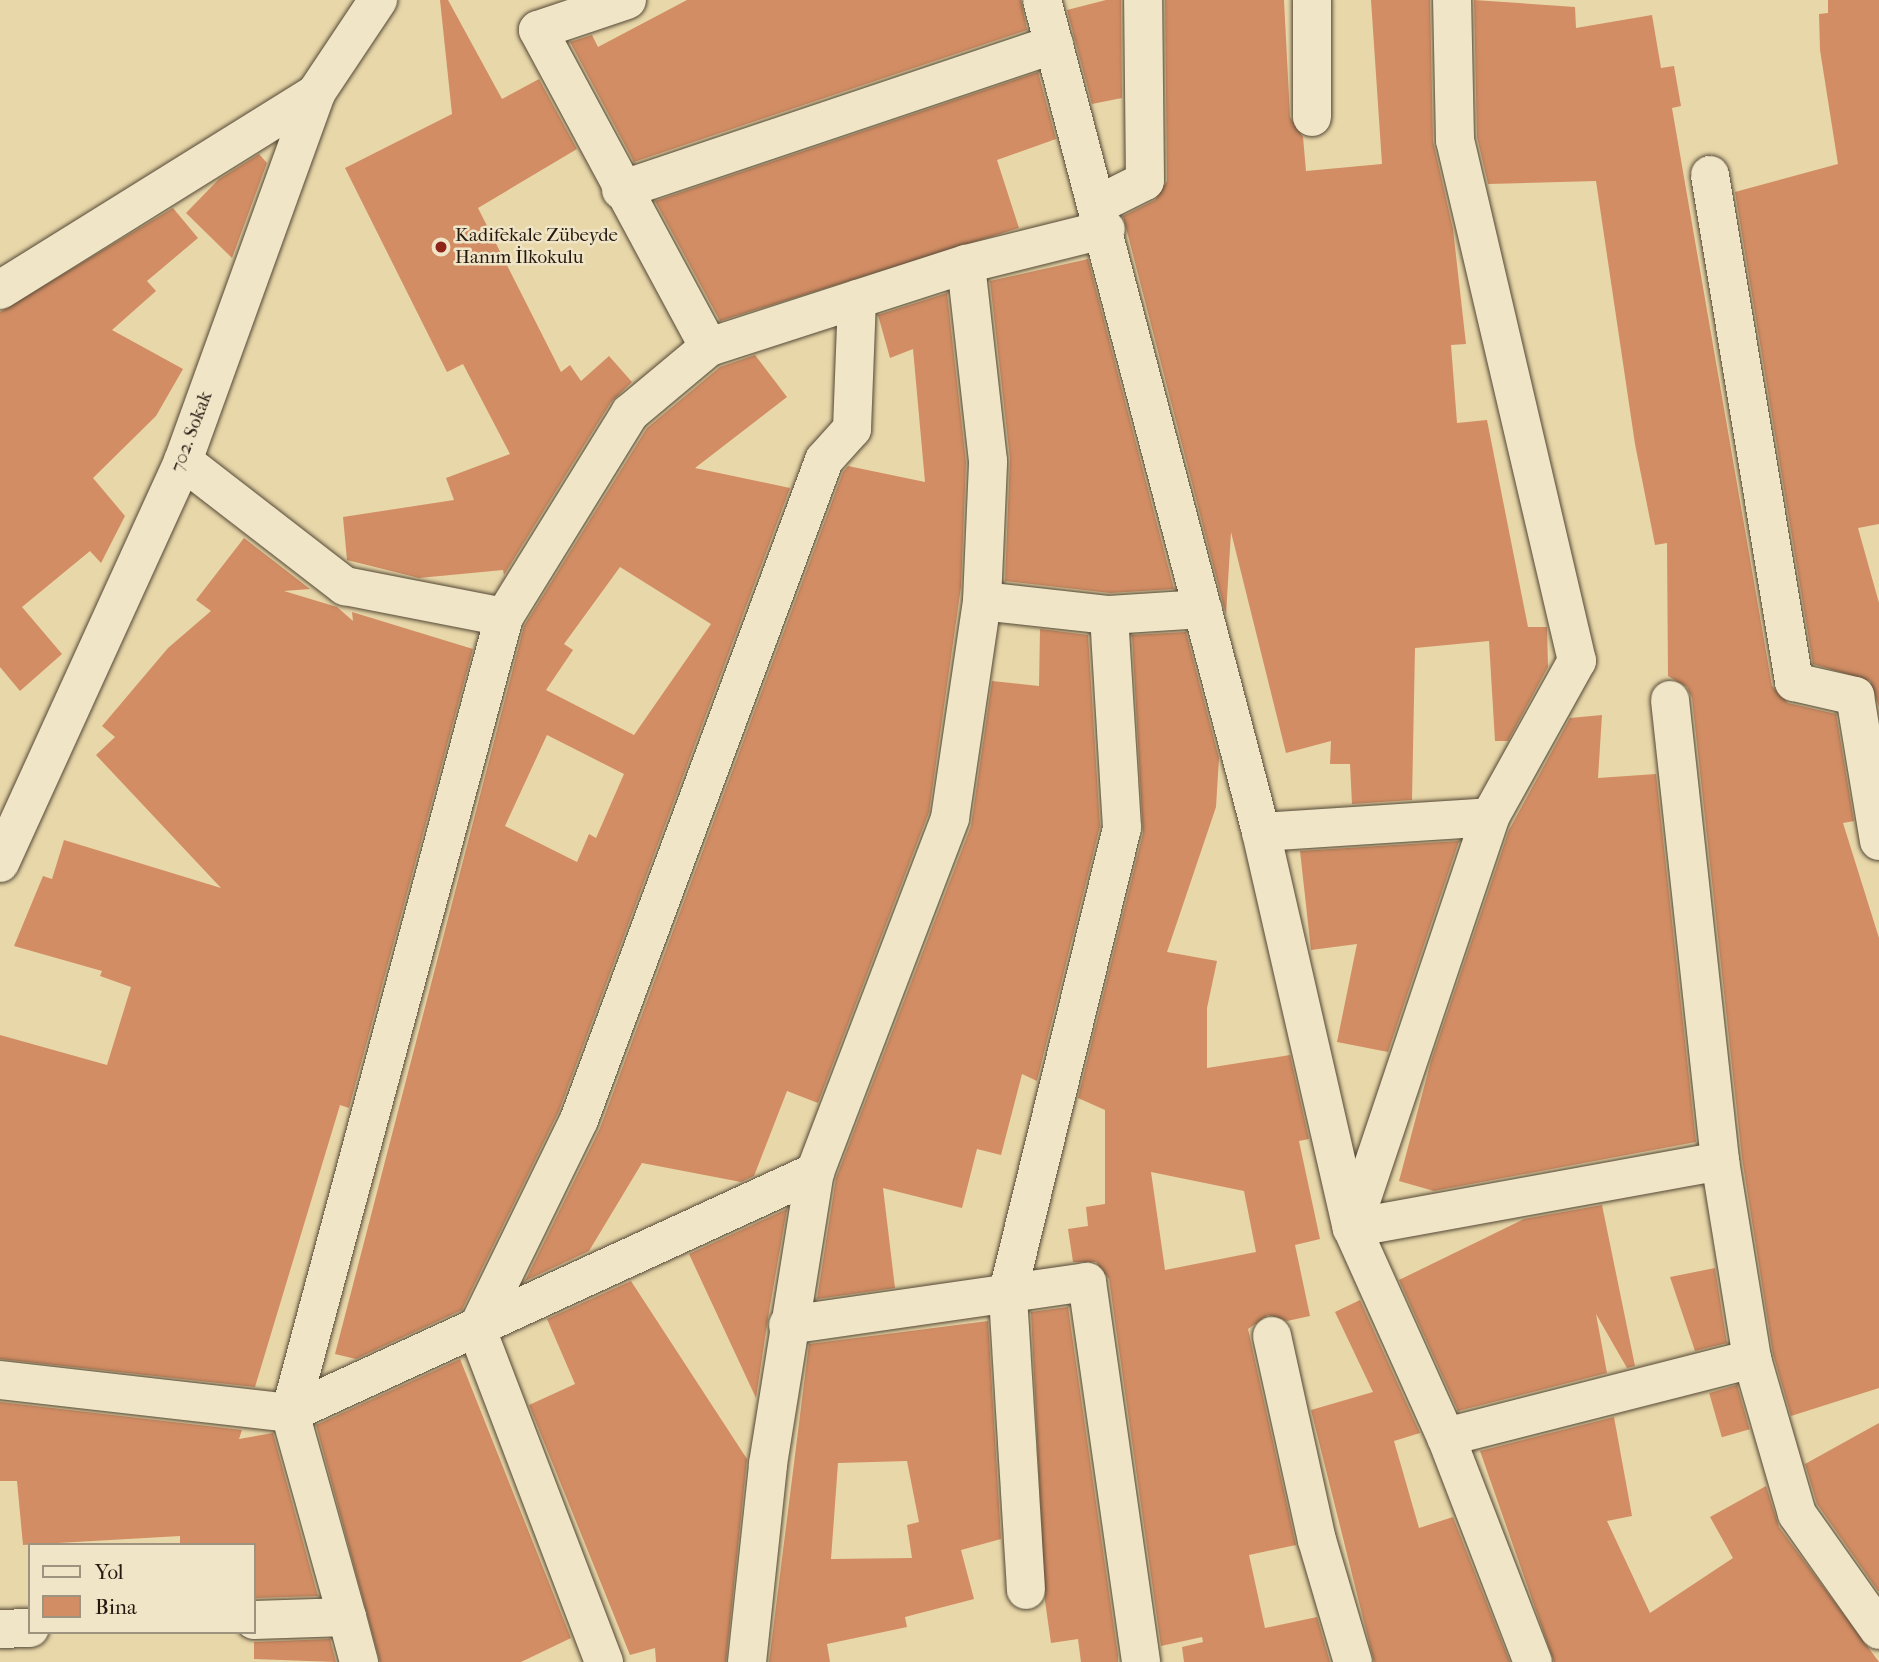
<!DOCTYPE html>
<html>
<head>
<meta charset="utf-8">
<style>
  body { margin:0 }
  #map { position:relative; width:1879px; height:1662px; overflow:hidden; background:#e8d7a9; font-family:"IM FELL French Canon",serif }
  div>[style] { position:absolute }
  .building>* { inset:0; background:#d28d64; transform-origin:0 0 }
  .roads { filter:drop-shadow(0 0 2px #544836) drop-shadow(0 0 2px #544836) }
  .minor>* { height:38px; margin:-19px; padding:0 19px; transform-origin:19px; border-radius:19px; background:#f0e5c7 }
  .dots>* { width:19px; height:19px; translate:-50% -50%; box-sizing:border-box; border:4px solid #f0e5c7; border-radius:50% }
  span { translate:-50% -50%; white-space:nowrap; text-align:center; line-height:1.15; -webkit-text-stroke:5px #f0e5c7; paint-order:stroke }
  .poi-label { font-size:19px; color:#231910 }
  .left { translate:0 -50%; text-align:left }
  .street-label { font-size:19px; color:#231910 }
  .legend { position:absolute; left:28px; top:1543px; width:228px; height:91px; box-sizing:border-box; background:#f0e5c7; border:2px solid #9e937e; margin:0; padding:9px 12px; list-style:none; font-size:21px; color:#231910 }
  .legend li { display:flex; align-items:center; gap:14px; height:35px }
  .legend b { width:35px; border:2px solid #9e937e }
</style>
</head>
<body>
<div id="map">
  <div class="building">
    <i style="clip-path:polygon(440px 0,448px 0,502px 99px,539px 79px,577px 149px,478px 208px,561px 372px,570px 365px,581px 381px,609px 356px,632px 382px,611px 402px,504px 575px,503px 570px,419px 578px,347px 560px,343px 517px,454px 500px,446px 478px,510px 454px,463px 364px,447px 372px,345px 168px,452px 114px)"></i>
    <i style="clip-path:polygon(687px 0,1021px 0,1027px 30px,634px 162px,570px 42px,592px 35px,598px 47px)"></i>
    <i style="clip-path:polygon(1106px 0,1121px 0,1122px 98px,1092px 104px,1067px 10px)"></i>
    <i style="clip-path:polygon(1165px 0,1284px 0,1290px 117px,1303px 137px,1306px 171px,1382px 164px,1371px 0,1430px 0,1433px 141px,1453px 229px,1466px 344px,1451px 345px,1457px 423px,1487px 420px,1528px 627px,1547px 627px,1548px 667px,1508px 741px,1495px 741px,1489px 641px,1415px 648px,1412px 800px,1352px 804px,1350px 764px,1330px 764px,1331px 741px,1286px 753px,1231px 532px,1226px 615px,1123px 216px,1155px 200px,1167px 181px)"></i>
    <i style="clip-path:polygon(1474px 0,1575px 7px,1576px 28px,1652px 15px,1661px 68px,1674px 66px,1681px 106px,1672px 108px,1772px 686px,1788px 703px,1836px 714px,1854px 821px,1843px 823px,1879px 938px,1879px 1388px,1791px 1416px,1773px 1354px,1742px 1158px,1692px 698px,1687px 687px,1668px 676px,1667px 543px,1655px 545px,1635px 444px,1596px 181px,1488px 184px,1477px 137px)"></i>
    <i style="clip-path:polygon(1828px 0,1879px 0,1879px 524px,1858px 528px,1879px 603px,1879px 707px,1870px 681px,1813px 664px,1735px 192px,1838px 164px,1820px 50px,1819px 14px,1828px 13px)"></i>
    <i style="clip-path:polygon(1038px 72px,1056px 139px,997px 160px,1019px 228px,720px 321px,655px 201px)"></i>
    <i style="clip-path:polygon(259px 154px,267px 163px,232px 258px,186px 213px,219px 179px)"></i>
    <i style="clip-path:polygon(173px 208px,198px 238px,147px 281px,156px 291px,112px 330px,183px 369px,156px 416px,93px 478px,125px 516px,101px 563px,90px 551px,22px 607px,62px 654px,20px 691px,0 667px,0 312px)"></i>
    <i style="clip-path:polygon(1088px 259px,1174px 589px,1110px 593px,1005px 581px,1010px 459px,990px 281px)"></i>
    <i style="clip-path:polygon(947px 293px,966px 462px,961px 587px,929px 812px,818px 1103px,787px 1091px,754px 1176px,741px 1182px,642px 1163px,589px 1251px,525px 1281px,600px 1128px,843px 472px,848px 466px,925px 482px,913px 349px,890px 358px,878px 315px)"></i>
    <i style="clip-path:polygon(evenodd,755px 355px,787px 397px,695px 468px,790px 488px,559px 1111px,462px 1310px,356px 1359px,335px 1354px,524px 626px,647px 428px,720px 367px,755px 355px,620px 567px,711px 624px,634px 735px,546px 690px,573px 650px,564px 644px,620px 567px,755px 355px,547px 735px,624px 774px,596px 838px,589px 834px,577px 862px,505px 826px,547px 735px)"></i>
    <i style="clip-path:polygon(244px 538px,310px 589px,284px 591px,337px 607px,353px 621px,352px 612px,473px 649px,349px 1108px,340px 1105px,255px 1387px,0 1359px,0 1035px,107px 1065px,131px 987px,100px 976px,102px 971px,14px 946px,43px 876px,52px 879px,64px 840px,221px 888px,96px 755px,115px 737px,102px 726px,168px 648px,211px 611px,196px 600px)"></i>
    <i style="clip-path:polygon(1040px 629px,1088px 635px,1100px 826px,1037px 1081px,1022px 1074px,1001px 1155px,977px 1149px,962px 1208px,883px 1188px,895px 1288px,817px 1299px,836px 1178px,971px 826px,992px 681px,1039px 686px)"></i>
    <i style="clip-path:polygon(evenodd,1186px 632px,1219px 758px,1216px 807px,1167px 952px,1217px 961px,1207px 1008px,1207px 1068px,1290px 1055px,1309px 1139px,1299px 1141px,1320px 1239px,1295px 1245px,1310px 1316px,1287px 1321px,1268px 1315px,1248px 1329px,1296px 1545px,1249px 1555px,1265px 1628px,1317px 1617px,1330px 1662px,1184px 1662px,1182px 1647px,1203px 1642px,1202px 1637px,1161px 1646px,1109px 1279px,1096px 1262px,1073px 1262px,1068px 1229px,1088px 1226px,1086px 1207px,1105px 1204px,1105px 1110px,1078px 1098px,1143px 833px,1132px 635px,1186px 632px,1151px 1172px,1244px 1191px,1256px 1252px,1165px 1270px,1151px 1172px)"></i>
    <i style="clip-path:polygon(1602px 715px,1598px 778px,1656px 774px,1696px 1142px,1434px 1191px,1399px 1181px,1431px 1061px,1509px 830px,1570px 718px)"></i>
    <i style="clip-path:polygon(1459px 841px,1388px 1052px,1337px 1042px,1357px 944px,1311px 950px,1300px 851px)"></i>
    <i style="clip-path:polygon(1602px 1205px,1635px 1366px,1627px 1368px,1596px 1314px,1607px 1373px,1458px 1411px,1399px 1280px,1524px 1219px)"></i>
    <i style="clip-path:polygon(787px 1209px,768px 1318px,756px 1398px,689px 1254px)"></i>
    <i style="clip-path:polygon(1715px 1268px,1727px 1343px,1695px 1351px,1670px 1277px)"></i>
    <i style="clip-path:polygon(631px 1281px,747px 1459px,726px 1662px,656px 1662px,655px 1648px,630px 1655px,529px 1405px,575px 1384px,547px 1319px)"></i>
    <i style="clip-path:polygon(1360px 1300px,1420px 1433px,1394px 1441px,1419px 1528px,1453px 1517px,1510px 1662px,1374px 1662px,1311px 1410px,1373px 1392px,1335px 1312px)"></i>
    <i style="clip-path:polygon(1068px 1307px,1118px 1655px,1118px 1662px,1081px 1662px,1078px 1639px,1051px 1643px,1045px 1601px,1031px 1312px)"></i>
    <i style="clip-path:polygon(evenodd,988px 1321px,1001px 1539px,961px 1550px,974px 1599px,905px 1617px,907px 1627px,827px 1644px,830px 1662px,769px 1662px,809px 1344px,988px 1321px,907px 1461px,919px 1522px,907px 1525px,912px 1558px,831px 1559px,838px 1463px,907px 1461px)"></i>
    <i style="clip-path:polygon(460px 1359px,571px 1638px,521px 1662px,380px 1662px,316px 1425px)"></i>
    <i style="left:1737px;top:1385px;width:46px;height:29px;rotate:74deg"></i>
    <i style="clip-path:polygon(0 1402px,242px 1430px,239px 1439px,273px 1433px,318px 1596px,254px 1598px,254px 1545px,180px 1545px,180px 1536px,23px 1545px,17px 1481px,0 1481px)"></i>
    <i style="clip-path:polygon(1614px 1417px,1632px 1516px,1607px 1521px,1650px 1613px,1733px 1558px,1710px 1517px,1766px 1486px,1779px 1527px,1879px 1662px,1554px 1662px,1480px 1451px)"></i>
    <i style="clip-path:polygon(1879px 1423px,1879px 1591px,1878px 1591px,1817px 1504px,1805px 1464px)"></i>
    <i style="clip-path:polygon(330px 1639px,336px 1662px,254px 1659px,254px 1642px)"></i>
  </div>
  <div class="roads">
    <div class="minor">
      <i style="left:627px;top:0;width:94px;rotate:161.4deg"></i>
      <i style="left:538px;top:30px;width:360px;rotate:61.7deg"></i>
      <i style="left:1042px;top:0;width:860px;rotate:75.25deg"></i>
      <i style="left:1261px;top:832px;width:406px;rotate:77.1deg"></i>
      <i style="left:1352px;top:1228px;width:229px;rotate:65.8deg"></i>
      <i style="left:1446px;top:1437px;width:241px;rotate:68.9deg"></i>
      <i style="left:1312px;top:117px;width:117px;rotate:-90deg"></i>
      <i style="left:1710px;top:175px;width:514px;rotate:80.59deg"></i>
      <i style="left:1794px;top:682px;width:63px;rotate:12.9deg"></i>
      <i style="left:1855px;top:696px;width:147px;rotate:80.6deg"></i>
      <i style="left:621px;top:190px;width:457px;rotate:-18.6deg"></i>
      <i style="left:1099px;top:204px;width:51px;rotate:-26.6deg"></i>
      <i style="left:1145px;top:181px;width:181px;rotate:-90.6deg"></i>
      <i style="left:0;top:290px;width:372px;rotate:-31.9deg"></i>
      <i style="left:183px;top:461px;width:205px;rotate:37.7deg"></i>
      <i style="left:345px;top:586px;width:162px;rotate:11deg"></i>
      <i style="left:982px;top:601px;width:128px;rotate:6.3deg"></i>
      <i style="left:1109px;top:615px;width:94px;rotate:-3.7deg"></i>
      <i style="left:1670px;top:700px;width:464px;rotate:83.8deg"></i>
      <i style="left:1720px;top:1161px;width:201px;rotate:80.8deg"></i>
      <i style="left:1752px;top:1359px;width:161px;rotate:73.8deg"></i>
      <i style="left:1797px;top:1514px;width:142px;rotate:54.7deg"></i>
      <i style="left:1261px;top:832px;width:229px;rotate:-3.7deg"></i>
      <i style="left:0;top:863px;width:442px;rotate:-65.5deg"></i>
      <i style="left:183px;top:461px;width:391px;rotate:-70.1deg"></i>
      <i style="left:316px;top:93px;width:112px;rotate:-56.3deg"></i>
      <i style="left:1352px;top:1228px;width:434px;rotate:-71.4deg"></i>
      <i style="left:1490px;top:817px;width:179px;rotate:-60.9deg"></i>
      <i style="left:1577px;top:661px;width:535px;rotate:-103.18deg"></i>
      <i style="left:1455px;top:140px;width:140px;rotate:-91.2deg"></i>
      <i style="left:1352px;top:1228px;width:374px;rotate:-10.3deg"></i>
      <i style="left:788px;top:1325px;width:302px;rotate:-8.2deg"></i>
      <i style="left:1087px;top:1282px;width:384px;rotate:81.9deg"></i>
      <i style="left:1272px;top:1336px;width:209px;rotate:77.6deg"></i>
      <i style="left:1317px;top:1540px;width:127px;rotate:73.6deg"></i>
      <i style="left:0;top:1380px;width:292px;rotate:6.5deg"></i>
      <i style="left:290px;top:1413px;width:824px;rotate:-74.95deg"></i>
      <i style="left:504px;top:617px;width:240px;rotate:-58.3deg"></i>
      <i style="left:630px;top:413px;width:103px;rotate:-39.9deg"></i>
      <i style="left:709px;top:347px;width:270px;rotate:-17.9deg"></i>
      <i style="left:966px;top:264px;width:144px;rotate:-14deg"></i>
      <i style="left:1446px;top:1437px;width:316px;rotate:-14.3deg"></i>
      <i style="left:1026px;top:1590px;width:299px;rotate:-93.5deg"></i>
      <i style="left:1008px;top:1292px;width:478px;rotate:-76.2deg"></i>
      <i style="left:1122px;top:828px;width:213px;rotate:-93.5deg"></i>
      <i style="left:347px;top:1617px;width:212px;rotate:-105.6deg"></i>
      <i style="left:290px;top:1413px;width:578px;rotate:-24.66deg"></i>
      <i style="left:254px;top:1620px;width:93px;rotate:-1.8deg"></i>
      <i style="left:347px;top:1617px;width:47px;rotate:75.1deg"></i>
      <i style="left:0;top:1629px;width:30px;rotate:-2deg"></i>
      <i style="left:604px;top:1662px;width:356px;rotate:-110.9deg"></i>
      <i style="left:477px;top:1329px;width:233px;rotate:-64deg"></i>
      <i style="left:579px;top:1120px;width:704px;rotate:-69.63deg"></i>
      <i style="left:824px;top:460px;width:42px;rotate:-47.9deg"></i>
      <i style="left:852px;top:429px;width:130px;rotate:-87.8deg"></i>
      <i style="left:747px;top:1662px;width:199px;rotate:-83.9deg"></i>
      <i style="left:768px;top:1464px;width:296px;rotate:-80.9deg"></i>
      <i style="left:815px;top:1172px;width:379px;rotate:-69.1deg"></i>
      <i style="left:950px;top:818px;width:219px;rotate:-81.6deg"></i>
      <i style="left:982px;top:601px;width:140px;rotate:-87.5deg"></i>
      <i style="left:988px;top:461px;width:198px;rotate:-96.4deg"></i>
    </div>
  </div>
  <div class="dots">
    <i style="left:441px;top:247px;background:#8f2418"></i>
  </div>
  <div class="poi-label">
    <span class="left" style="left:455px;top:247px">Kadifekale Zübeyde<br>Hanım İlkokulu</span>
  </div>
  <div class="street-label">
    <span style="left:192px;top:432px;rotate:-69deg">702. Sokak</span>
  </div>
  <ul class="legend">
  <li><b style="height:9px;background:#f0e5c7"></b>Yol</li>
  <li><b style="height:19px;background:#d28d64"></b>Bina</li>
  </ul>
</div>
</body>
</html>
